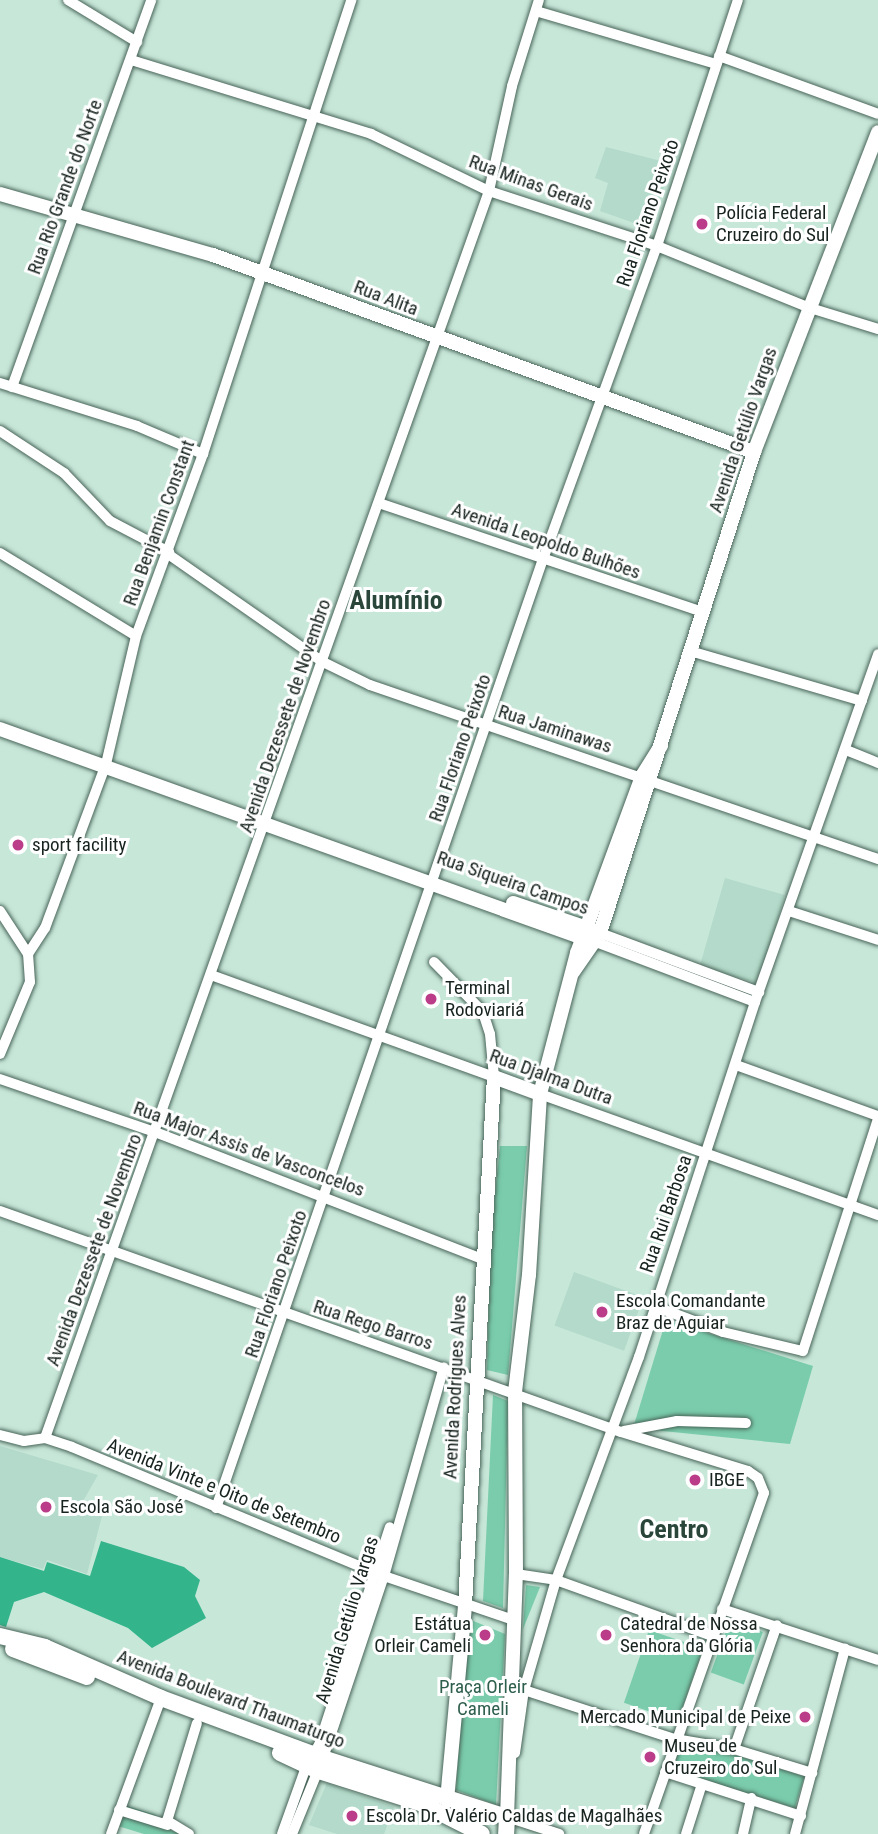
<!DOCTYPE html>
<html>
<head>
<meta charset="utf-8">
<style>
  body { margin:0 }
  #map { position:relative; width:878px; height:1834px; overflow:hidden; background:#c7e7d9; font-family:"Roboto Condensed",sans-serif }
  div>[style] { position:absolute }
  .built>* { inset:0; background:#b3daca; transform-origin:0 0 }
  .green>* { inset:0; background:#7accac; transform-origin:0 0 }
  .forest>* { inset:0; background:#33b48b }
  .roads { filter:drop-shadow(0 0 2px #486458) drop-shadow(0 0 2px #486458) }
  .minor>* { height:10px; margin:-5px; padding:0 5px; transform-origin:5px; border-radius:5px; background:#fff }
  .tertiary>* { height:14px; margin:-7px; padding:0 7px; transform-origin:7px; border-radius:7px; background:#fff }
  .secondary>* { height:16px; margin:-8px; padding:0 8px; transform-origin:8px; border-radius:8px; background:#fff }
  .dots>* { width:19px; height:19px; translate:-50% -50%; box-sizing:border-box; border:4px solid #fff; border-radius:50% }
  span { translate:-50% -50%; white-space:nowrap; text-align:center; line-height:1.15; -webkit-text-stroke:6px #fff; paint-order:stroke }
  .street-label { font-size:19px; color:#17231e }
  .poi-label { font-size:19px; color:#17231e }
  .left { translate:0 -50%; text-align:left }
  .right { translate:-100% -50%; text-align:right }
  .park-label { font-size:19px; color:#2d5f4c }
  .district-label { font-size:26px; color:#2a463b; font-weight:700 }
</style>
</head>
<body>
<div id="map">
  <div class="built">
    <i style="clip-path:polygon(606px 147px,673px 164px,648px 228px,600px 211px,608px 183px,595px 178px)"></i>
    <i style="left:725px;top:878px;width:62px;height:92px;rotate:16deg"></i>
    <i style="left:574px;top:1272px;width:74px;height:57px;rotate:20deg"></i>
    <i style="clip-path:polygon(0 1446px,98px 1475px,82px 1503px,103px 1512px,87px 1574px,47px 1560px,43px 1569px,0 1557px)"></i>
    <i style="clip-path:polygon(327px 1783px,394px 1807px,384px 1834px,337px 1834px,309px 1825px)"></i>
  </div>
  <div class="green">
    <i style="clip-path:polygon(500px 1146px,527px 1146px,508px 1375px,487px 1370px,491px 1231px)"></i>
    <i style="clip-path:polygon(666px 1320px,813px 1366px,790px 1444px,633px 1428px)"></i>
    <i style="clip-path:polygon(493px 1395px,508px 1401px,503px 1608px,483px 1601px)"></i>
    <i style="clip-path:polygon(526px 1585px,540px 1587px,523px 1629px)"></i>
    <i style="clip-path:polygon(471px 1620px,505px 1634px,496px 1805px,456px 1790px,467px 1624px)"></i>
    <i style="left:730px;top:1620px;width:35px;height:56px;rotate:20deg"></i>
    <i style="left:649px;top:1630px;width:57px;height:77px;rotate:19deg"></i>
    <i style="left:682px;top:1739px;width:128px;height:33px;rotate:17deg"></i>
    <i style="clip-path:polygon(124px 1805px,156px 1815px,164px 1828px,181px 1834px,144px 1834px,118px 1826px)"></i>
  </div>
  <div class="forest">
    <i style="clip-path:polygon(101px 1541px,184px 1567px,200px 1580px,195px 1596px,206px 1618px,152px 1648px,128px 1628px,44px 1592px,14px 1602px,6px 1627px,0 1625px,0 1557px,44px 1571px,47px 1562px,90px 1576px)"></i>
  </div>
  <div class="roads">
    <div class="minor">
      <i style="left:68px;top:0;width:81px;rotate:31.3deg"></i>
      <i style="left:536px;top:11px;width:188px;rotate:16.4deg"></i>
      <i style="left:719px;top:56px;width:169px;rotate:20deg"></i>
      <i style="left:131px;top:60px;width:251px;rotate:17.1deg"></i>
      <i style="left:371px;top:134px;width:131px;rotate:25.8deg"></i>
      <i style="left:489px;top:191px;width:177px;rotate:18.1deg"></i>
      <i style="left:657px;top:246px;width:162px;rotate:22.1deg"></i>
      <i style="left:807px;top:307px;width:74px;rotate:17.2deg"></i>
      <i style="left:0;top:383px;width:144px;rotate:17.4deg"></i>
      <i style="left:137px;top:426px;width:72px;rotate:23deg"></i>
      <i style="left:12px;top:387px;width:411px;rotate:-70.2deg"></i>
      <i style="left:0;top:431px;width:77px;rotate:33.3deg"></i>
      <i style="left:64px;top:473px;width:66px;rotate:46.2deg"></i>
      <i style="left:110px;top:521px;width:67px;rotate:27.7deg"></i>
      <i style="left:379px;top:503px;width:342px;rotate:18.6deg"></i>
      <i style="left:0;top:553px;width:159px;rotate:31.4deg"></i>
      <i style="left:168px;top:554px;width:189px;rotate:34.9deg"></i>
      <i style="left:323px;top:662px;width:52px;rotate:26.1deg"></i>
      <i style="left:370px;top:685px;width:537px;rotate:18.91deg"></i>
      <i style="left:690px;top:651px;width:179px;rotate:16.2deg"></i>
      <i style="left:846px;top:750px;width:35px;rotate:22deg"></i>
      <i style="left:0;top:911px;width:51px;rotate:56.9deg"></i>
      <i style="left:789px;top:911px;width:94px;rotate:18deg"></i>
      <i style="left:600px;top:933px;width:170px;rotate:20.4deg"></i>
      <i style="left:596px;top:942px;width:170px;rotate:20.7deg"></i>
      <i style="left:211px;top:975px;width:301px;rotate:19.8deg"></i>
      <i style="left:494px;top:1077px;width:43px;rotate:-95.3deg"></i>
      <i style="left:490px;top:1034px;width:23px;rotate:-108deg"></i>
      <i style="left:483px;top:1012px;width:70px;rotate:-134.4deg"></i>
      <i style="left:0;top:1054px;width:78px;rotate:-67.4deg"></i>
      <i style="left:30px;top:982px;width:28px;rotate:-94deg"></i>
      <i style="left:28px;top:954px;width:31px;rotate:-57deg"></i>
      <i style="left:45px;top:928px;width:175px;rotate:-69.6deg"></i>
      <i style="left:106px;top:764px;width:131px;rotate:-76.8deg"></i>
      <i style="left:136px;top:636px;width:194px;rotate:-69.8deg"></i>
      <i style="left:203px;top:454px;width:478px;rotate:-71.9deg"></i>
      <i style="left:736px;top:1065px;width:151px;rotate:19.8deg"></i>
      <i style="left:0;top:1079px;width:164px;rotate:18.9deg"></i>
      <i style="left:155px;top:1132px;width:352px;rotate:21.2deg"></i>
      <i style="left:540px;top:1094px;width:359px;rotate:19.7deg"></i>
      <i style="left:0;top:1211px;width:659px;rotate:19.59deg"></i>
      <i style="left:621px;top:1432px;width:133px;rotate:17.1deg"></i>
      <i style="left:748px;top:1471px;width:12px;rotate:35deg"></i>
      <i style="left:758px;top:1478px;width:16px;rotate:68deg"></i>
      <i style="left:764px;top:1493px;width:361px;rotate:109.4deg"></i>
      <i style="left:654px;top:1306px;width:74px;rotate:20.6deg"></i>
      <i style="left:723px;top:1332px;width:82px;rotate:13.4deg"></i>
      <i style="left:803px;top:1351px;width:244px;rotate:-72.1deg"></i>
      <i style="left:624px;top:1431px;width:54px;rotate:-10.7deg"></i>
      <i style="left:677px;top:1421px;width:69px;rotate:1.7deg"></i>
      <i style="left:0;top:1435px;width:25px;rotate:14deg"></i>
      <i style="left:24px;top:1441px;width:21px;rotate:-8deg"></i>
      <i style="left:45px;top:1438px;width:28px;rotate:18deg"></i>
      <i style="left:72px;top:1447px;width:338px;rotate:22.5deg"></i>
      <i style="left:384px;top:1576px;width:136px;rotate:18.8deg"></i>
      <i style="left:45px;top:1438px;width:1324px;rotate:-70.4deg"></i>
      <i style="left:489px;top:191px;width:107px;rotate:-77.6deg"></i>
      <i style="left:512px;top:86px;width:90px;rotate:-72.6deg"></i>
      <i style="left:216px;top:1508px;width:1004px;rotate:-70.99deg"></i>
      <i style="left:543px;top:559px;width:333px;rotate:-70deg"></i>
      <i style="left:657px;top:246px;width:259px;rotate:-71.8deg"></i>
      <i style="left:516px;top:1574px;width:40px;rotate:8.5deg"></i>
      <i style="left:556px;top:1580px;width:166px;rotate:19.7deg"></i>
      <i style="left:722px;top:1609px;width:164px;rotate:18.1deg"></i>
      <i style="left:524px;top:1690px;width:159px;rotate:18deg"></i>
      <i style="left:675px;top:1739px;width:60px;rotate:9.6deg"></i>
      <i style="left:734px;top:1749px;width:82px;rotate:17.1deg"></i>
      <i style="left:734px;top:1749px;width:131px;rotate:-70.9deg"></i>
      <i style="left:515px;top:1753px;width:64px;rotate:-81.9deg"></i>
      <i style="left:524px;top:1690px;width:115px;rotate:-73.8deg"></i>
      <i style="left:556px;top:1580px;width:238px;rotate:-69.6deg"></i>
      <i style="left:639px;top:1357px;width:373px;rotate:-71.9deg"></i>
      <i style="left:755px;top:1002px;width:369px;rotate:-70.5deg"></i>
      <i style="left:665px;top:1772px;width:143px;rotate:17.9deg"></i>
      <i style="left:119px;top:1810px;width:51px;rotate:17deg"></i>
      <i style="left:507px;top:1817px;width:55px;rotate:18.1deg"></i>
      <i style="left:111px;top:1834px;width:145px;rotate:-69.8deg"></i>
      <i style="left:189px;top:1834px;width:26px;rotate:-149deg"></i>
      <i style="left:167px;top:1821px;width:102px;rotate:-73deg"></i>
      <i style="left:282px;top:1834px;width:74px;rotate:-70.3deg"></i>
      <i style="left:307px;top:1764px;width:22px;rotate:-58deg"></i>
      <i style="left:319px;top:1745px;width:229px;rotate:-72deg"></i>
      <i style="left:292px;top:1834px;width:82px;rotate:-67.8deg"></i>
      <i style="left:323px;top:1758px;width:192px;rotate:-71.5deg"></i>
      <i style="left:384px;top:1576px;width:217px;rotate:-74deg"></i>
      <i style="left:686px;top:1834px;width:52px;rotate:-72.3deg"></i>
      <i style="left:743px;top:1834px;width:37px;rotate:-77deg"></i>
      <i style="left:795px;top:1834px;width:192px;rotate:-74.9deg"></i>
    </div>
    <div class="tertiary">
      <i style="left:0;top:194px;width:222px;rotate:16deg"></i>
      <i style="left:213px;top:255px;width:576px;rotate:20.01deg"></i>
      <i style="left:0;top:729px;width:628px;rotate:19.73deg"></i>
      <i style="left:513px;top:903px;width:84px;rotate:18.6deg"></i>
      <i style="left:573px;top:972px;width:47px;rotate:-55.3deg"></i>
      <i style="left:600px;top:933px;width:505px;rotate:-72.25deg"></i>
      <i style="left:754px;top:452px;width:343px;rotate:-68.8deg"></i>
      <i style="left:447px;top:1800px;width:196px;rotate:-84.7deg"></i>
      <i style="left:465px;top:1605px;width:529px;rotate:-86.86deg"></i>
      <i style="left:494px;top:1077px;width:49px;rotate:20.3deg"></i>
      <i style="left:507px;top:1817px;width:243px;rotate:-87.9deg"></i>
      <i style="left:516px;top:1574px;width:182px;rotate:-90.3deg"></i>
      <i style="left:515px;top:1392px;width:118px;rotate:-83.2deg"></i>
      <i style="left:529px;top:1275px;width:181px;rotate:-86.5deg"></i>
      <i style="left:540px;top:1094px;width:146px;rotate:-75.3deg"></i>
      <i style="left:577px;top:953px;width:189px;rotate:-69.8deg"></i>
      <i style="left:642px;top:776px;width:36px;rotate:-58deg"></i>
    </div>
    <div class="secondary">
      <i style="left:0;top:1636px;width:46px;rotate:13.7deg"></i>
      <i style="left:45px;top:1647px;width:127px;rotate:23.7deg"></i>
      <i style="left:161px;top:1698px;width:173px;rotate:20.3deg"></i>
      <i style="left:323px;top:1758px;width:193px;rotate:17.8deg"></i>
      <i style="left:507px;top:1817px;width:17px;rotate:93deg"></i>
      <i style="left:13px;top:1649px;width:79px;rotate:20.7deg"></i>
      <i style="left:280px;top:1753px;width:40px;rotate:25deg"></i>
      <i style="left:316px;top:1770px;width:112px;rotate:17.6deg"></i>
      <i style="left:423px;top:1804px;width:66px;rotate:27deg"></i>
    </div>
  </div>
  <div class="dots">
    <i style="left:702px;top:224px;background:#bb3c89"></i>
    <i style="left:18px;top:845px;background:#bb3c89"></i>
    <i style="left:431px;top:999px;background:#bb3c89"></i>
    <i style="left:602px;top:1312px;background:#bb3c89"></i>
    <i style="left:695px;top:1480px;background:#bb3c89"></i>
    <i style="left:46px;top:1507px;background:#bb3c89"></i>
    <i style="left:485px;top:1635px;background:#bb3c89"></i>
    <i style="left:606px;top:1635px;background:#bb3c89"></i>
    <i style="left:805px;top:1717px;background:#bb3c89"></i>
    <i style="left:650px;top:1757px;background:#bb3c89"></i>
    <i style="left:352px;top:1816px;background:#bb3c89"></i>
  </div>
  <div class="street-label">
    <span style="left:531px;top:183px;rotate:20deg">Rua Minas Gerais</span>
    <span style="left:65px;top:187px;rotate:-70deg">Rua Rio Grande do Norte</span>
    <span style="left:648px;top:213px;rotate:-71deg">Rua Floriano Peixoto</span>
    <span style="left:386px;top:298px;rotate:21deg">Rua Alita</span>
    <span style="left:743px;top:430px;rotate:-71deg">Avenida Getúlio Vargas</span>
    <span style="left:159px;top:523px;rotate:-70deg">Rua Benjamin Constant</span>
    <span style="left:546px;top:541px;rotate:19deg">Avenida Leopoldo Bulhões</span>
    <span style="left:285px;top:716px;rotate:-71deg">Avenida Dezessete de Novembro</span>
    <span style="left:555px;top:729px;rotate:18deg">Rua Jaminawas</span>
    <span style="left:460px;top:748px;rotate:-71deg">Rua Floriano Peixoto</span>
    <span style="left:513px;top:883px;rotate:19deg">Rua Siqueira Campos</span>
    <span style="left:551px;top:1077px;rotate:20deg">Rua Djalma Dutra</span>
    <span style="left:249px;top:1149px;rotate:20deg">Rua Major Assis de Vasconcelos</span>
    <span style="left:666px;top:1214px;rotate:-71deg">Rua Rui Barbosa</span>
    <span style="left:94px;top:1250px;rotate:-70deg">Avenida Dezessete de Novembro</span>
    <span style="left:276px;top:1284px;rotate:-71deg">Rua Floriano Peixoto</span>
    <span style="left:373px;top:1325px;rotate:18deg">Rua Rego Barros</span>
    <span style="left:455px;top:1387px;rotate:-87deg">Avenida Rodrigues Alves</span>
    <span style="left:224px;top:1491px;rotate:22deg">Avenida Vinte e Oito de Setembro</span>
    <span style="left:347px;top:1620px;rotate:-73deg">Avenida Getúlio Vargas</span>
    <span style="left:231px;top:1699px;rotate:21deg">Avenida Boulevard Thaumaturgo</span>
  </div>
  <div class="poi-label">
    <span class="left" style="left:716px;top:224px">Polícia Federal<br>Cruzeiro do Sul</span>
    <span class="left" style="left:32px;top:845px">sport facility</span>
    <span class="left" style="left:445px;top:999px">Terminal<br>Rodoviariá</span>
    <span class="left" style="left:616px;top:1312px">Escola Comandante<br>Braz de Aguiar</span>
    <span class="left" style="left:709px;top:1480px">IBGE</span>
    <span class="left" style="left:60px;top:1507px">Escola São José</span>
    <span class="right" style="left:471px;top:1635px">Estátua<br>Orleir Cameli</span>
    <span class="left" style="left:620px;top:1635px">Catedral de Nossa<br>Senhora da Glória</span>
    <span class="right" style="left:791px;top:1717px">Mercado Municipal de Peixe</span>
    <span class="left" style="left:664px;top:1757px">Museu de<br>Cruzeiro do Sul</span>
    <span class="left" style="left:366px;top:1816px">Escola Dr. Valério Caldas de Magalhães</span>
  </div>
  <div class="park-label">
    <span style="left:483px;top:1698px">Praça Orleir<br>Cameli</span>
  </div>
  <div class="district-label">
    <span style="left:396px;top:601px">Alumínio</span>
    <span style="left:674px;top:1530px">Centro</span>
  </div>
</div>
</body>
</html>
